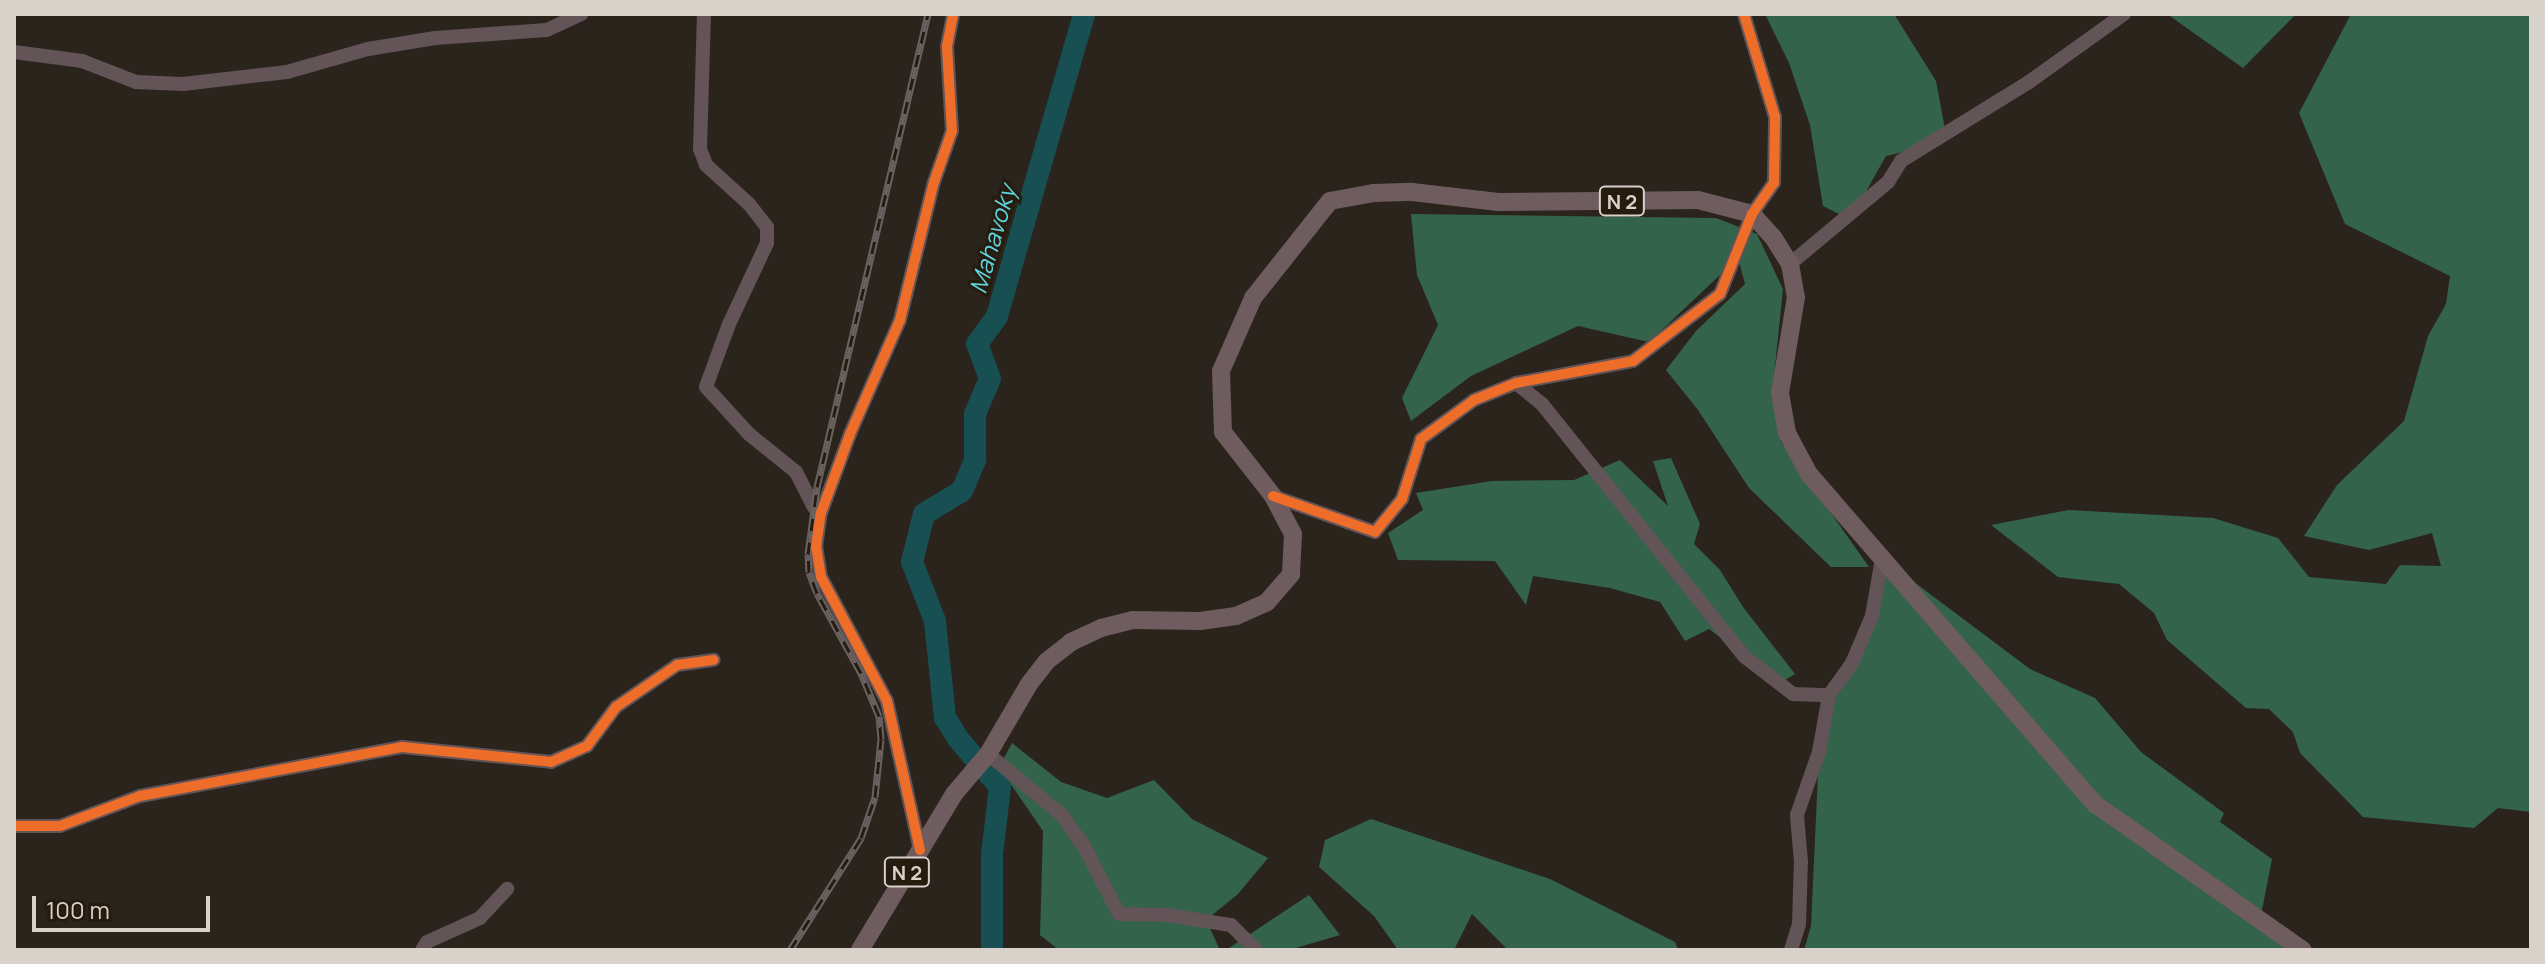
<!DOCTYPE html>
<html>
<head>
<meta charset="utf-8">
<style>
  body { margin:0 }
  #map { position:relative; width:2545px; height:964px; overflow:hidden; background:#2a241d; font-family:Manrope,sans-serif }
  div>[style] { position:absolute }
  .forest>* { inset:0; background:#33634a }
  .river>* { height:22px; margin:-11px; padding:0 11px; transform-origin:11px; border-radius:11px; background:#184f53 }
  .minor>* { height:14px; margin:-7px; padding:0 7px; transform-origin:7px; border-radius:7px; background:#635458 }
  .major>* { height:18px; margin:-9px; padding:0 9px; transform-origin:9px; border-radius:9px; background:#6e5c5e }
  .rail>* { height:7px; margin-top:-3.5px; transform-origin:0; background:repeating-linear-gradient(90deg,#251c0f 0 12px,#6b6160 0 24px); box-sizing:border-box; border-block:2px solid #6b6160 }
  .cycleway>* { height:10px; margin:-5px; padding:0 5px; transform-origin:5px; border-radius:5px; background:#ee6e29 }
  span { translate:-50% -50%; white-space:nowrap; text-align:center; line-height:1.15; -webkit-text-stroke:6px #251c0f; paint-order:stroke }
  .shield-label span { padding:2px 6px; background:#251c0f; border:2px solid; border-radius:6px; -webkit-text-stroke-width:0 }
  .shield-label { font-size:20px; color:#d8d2ca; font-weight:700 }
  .water-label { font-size:24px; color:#5fd4dd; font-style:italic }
  .frame { position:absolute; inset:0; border:16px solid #d8d2ca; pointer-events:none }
  .scale { position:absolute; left:32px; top:896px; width:178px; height:36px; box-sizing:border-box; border:4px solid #d8d2ca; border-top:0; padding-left:10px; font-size:24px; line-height:28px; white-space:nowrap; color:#d8d2ca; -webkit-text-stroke:6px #251c0f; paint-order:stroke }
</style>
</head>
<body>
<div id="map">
  <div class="forest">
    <i style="clip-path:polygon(1765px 14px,1894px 14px,1936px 81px,1945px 129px,1908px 151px,1886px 156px,1864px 195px,1843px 216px,1823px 206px,1810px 125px,1789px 63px)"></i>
    <i style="clip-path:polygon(2167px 14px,2296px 14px,2243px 68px)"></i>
    <i style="clip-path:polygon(2351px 14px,2531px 14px,2531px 812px,2498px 808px,2474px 828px,2363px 817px,2300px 753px,2293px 732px,2269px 709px,2246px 708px,2167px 640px,2154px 613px,2119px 584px,2058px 577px,1991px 525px,2069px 510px,2213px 518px,2278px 538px,2309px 577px,2386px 584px,2400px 565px,2441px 566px,2432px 533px,2369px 550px,2304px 536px,2337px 485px,2404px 421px,2428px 336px,2446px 304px,2450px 276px,2345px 224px,2299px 113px)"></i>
    <i style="clip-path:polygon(1411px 214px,1716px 218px,1757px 234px,1783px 289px,1772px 396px,1781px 442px,1869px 567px,1831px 567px,1749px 488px,1698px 410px,1666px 370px,1696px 331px,1745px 284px,1738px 258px,1649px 342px,1578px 326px,1471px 376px,1411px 421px,1402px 398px,1438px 325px,1417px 275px)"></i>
    <i style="clip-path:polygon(1671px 458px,1700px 524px,1694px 544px,1720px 570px,1743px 607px,1795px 674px,1780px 683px,1709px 629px,1685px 641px,1660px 602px,1610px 588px,1533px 576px,1526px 605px,1495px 561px,1398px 560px,1388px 533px,1423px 510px,1416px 493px,1492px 481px,1574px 480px,1620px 460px,1668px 506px,1653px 461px)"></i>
    <i style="clip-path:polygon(1882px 558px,2030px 669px,2095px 698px,2141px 752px,2224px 813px,2220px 822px,2272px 859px,2260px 920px,2303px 950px,1804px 950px,1811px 926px,1819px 752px,1828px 695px,1872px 616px)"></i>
    <i style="clip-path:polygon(1012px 743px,1061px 782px,1107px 798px,1154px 780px,1192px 819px,1268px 858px,1238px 894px,1206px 920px,1220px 950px,1059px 950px,1040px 935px,1043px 831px,999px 767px)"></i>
    <i style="clip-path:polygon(1371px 819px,1550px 879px,1675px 942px,1678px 950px,1508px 950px,1472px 914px,1454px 950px,1398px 950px,1374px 916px,1319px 867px,1325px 840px)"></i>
    <i style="clip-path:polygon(1309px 895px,1340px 935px,1289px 950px,1226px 950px)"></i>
  </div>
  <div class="river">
    <i style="left:992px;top:950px;width:96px;rotate:-90deg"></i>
    <i style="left:992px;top:854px;width:67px;rotate:-83.2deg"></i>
    <i style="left:1000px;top:787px;width:62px;rotate:-131.1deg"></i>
    <i style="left:959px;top:740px;width:26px;rotate:-122deg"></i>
    <i style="left:945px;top:718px;width:98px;rotate:-95.9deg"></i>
    <i style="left:935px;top:621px;width:63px;rotate:-111.3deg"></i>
    <i style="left:912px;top:562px;width:49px;rotate:-76deg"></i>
    <i style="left:924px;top:514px;width:44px;rotate:-31.2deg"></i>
    <i style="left:962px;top:491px;width:34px;rotate:-67deg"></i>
    <i style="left:975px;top:460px;width:46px;rotate:-90deg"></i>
    <i style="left:975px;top:414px;width:38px;rotate:-67deg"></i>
    <i style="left:990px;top:379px;width:37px;rotate:-110deg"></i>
    <i style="left:977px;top:344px;width:34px;rotate:-54deg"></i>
    <i style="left:997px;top:316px;width:314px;rotate:-73.9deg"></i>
  </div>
  <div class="minor">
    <i style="left:704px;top:14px;width:135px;rotate:91.7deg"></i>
    <i style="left:700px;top:149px;width:17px;rotate:69deg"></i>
    <i style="left:706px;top:165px;width:58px;rotate:42.2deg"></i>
    <i style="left:749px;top:204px;width:29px;rotate:52deg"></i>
    <i style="left:767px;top:227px;width:16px;rotate:90deg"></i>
    <i style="left:767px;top:243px;width:89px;rotate:115.1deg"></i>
    <i style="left:729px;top:324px;width:67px;rotate:110.1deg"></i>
    <i style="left:706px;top:387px;width:64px;rotate:47.5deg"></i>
    <i style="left:749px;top:434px;width:60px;rotate:39deg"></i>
    <i style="left:796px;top:472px;width:39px;rotate:63deg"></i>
    <i style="left:814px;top:507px;width:9px;rotate:41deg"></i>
    <i style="left:14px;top:52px;width:69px;rotate:7.5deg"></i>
    <i style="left:82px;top:61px;width:58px;rotate:21.3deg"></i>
    <i style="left:136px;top:82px;width:47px;rotate:2.4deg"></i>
    <i style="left:183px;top:84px;width:105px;rotate:-6.6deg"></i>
    <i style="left:287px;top:72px;width:84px;rotate:-15.9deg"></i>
    <i style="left:368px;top:49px;width:68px;rotate:-9.3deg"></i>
    <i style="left:435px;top:38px;width:112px;rotate:-4.1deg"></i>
    <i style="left:547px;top:30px;width:38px;rotate:-25deg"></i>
    <i style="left:1790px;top:264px;width:128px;rotate:-39.9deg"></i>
    <i style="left:1888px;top:182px;width:25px;rotate:-58deg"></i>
    <i style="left:1901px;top:161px;width:150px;rotate:-31.7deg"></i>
    <i style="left:2029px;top:82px;width:117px;rotate:-35.6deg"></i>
    <i style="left:1516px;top:383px;width:33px;rotate:39deg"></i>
    <i style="left:1542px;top:404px;width:324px;rotate:51.3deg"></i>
    <i style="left:1745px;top:657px;width:61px;rotate:37.6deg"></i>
    <i style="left:1793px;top:694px;width:36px;rotate:2deg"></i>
    <i style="left:1829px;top:695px;width:39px;rotate:-54deg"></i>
    <i style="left:1852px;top:663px;width:51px;rotate:-66.9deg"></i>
    <i style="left:1872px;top:616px;width:59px;rotate:-80.2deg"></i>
    <i style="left:1273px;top:496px;width:108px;rotate:19.4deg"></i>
    <i style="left:1375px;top:532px;width:43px;rotate:-50.7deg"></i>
    <i style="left:1402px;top:499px;width:63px;rotate:-72.4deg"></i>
    <i style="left:1421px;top:439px;width:66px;rotate:-36.3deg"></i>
    <i style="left:1474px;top:400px;width:45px;rotate:-22deg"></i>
    <i style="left:1516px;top:383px;width:119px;rotate:-10.6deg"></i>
    <i style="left:1633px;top:361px;width:110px;rotate:-37.6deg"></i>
    <i style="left:1720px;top:294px;width:86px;rotate:-68.2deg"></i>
    <i style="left:1752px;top:214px;width:38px;rotate:-55deg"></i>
    <i style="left:1774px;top:183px;width:66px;rotate:-89.1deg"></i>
    <i style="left:1775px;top:117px;width:108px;rotate:-106.8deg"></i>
    <i style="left:988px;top:754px;width:96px;rotate:39.5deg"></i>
    <i style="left:1062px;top:815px;width:38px;rotate:55deg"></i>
    <i style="left:1084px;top:846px;width:76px;rotate:62.8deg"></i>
    <i style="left:1119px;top:914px;width:48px;rotate:1.2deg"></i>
    <i style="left:1167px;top:915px;width:65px;rotate:8.9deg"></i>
    <i style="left:1231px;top:925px;width:35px;rotate:45deg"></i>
    <i style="left:14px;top:826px;width:46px"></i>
    <i style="left:60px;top:826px;width:85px;rotate:-20.6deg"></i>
    <i style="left:140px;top:796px;width:267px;rotate:-10.6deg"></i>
    <i style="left:402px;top:747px;width:150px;rotate:5.7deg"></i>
    <i style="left:551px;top:762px;width:39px;rotate:-24deg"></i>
    <i style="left:587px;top:746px;width:49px;rotate:-53.4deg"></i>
    <i style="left:616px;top:707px;width:74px;rotate:-34.5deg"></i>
    <i style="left:677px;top:665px;width:37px;rotate:-8deg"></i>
    <i style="left:920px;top:850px;width:153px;rotate:-102.5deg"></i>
    <i style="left:887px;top:701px;width:140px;rotate:-118deg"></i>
    <i style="left:821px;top:577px;width:30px;rotate:-99deg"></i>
    <i style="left:816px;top:547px;width:34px;rotate:-82deg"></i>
    <i style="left:821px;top:513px;width:84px;rotate:-69.8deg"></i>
    <i style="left:850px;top:434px;width:124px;rotate:-66.3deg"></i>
    <i style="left:900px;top:320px;width:142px;rotate:-76.2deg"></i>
    <i style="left:934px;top:182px;width:54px;rotate:-70.6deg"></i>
    <i style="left:952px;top:131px;width:85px;rotate:-93.4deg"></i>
    <i style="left:947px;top:46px;width:33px;rotate:-79deg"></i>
    <i style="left:422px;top:950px;width:9px;rotate:-58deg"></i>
    <i style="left:427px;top:942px;width:58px;rotate:-24.4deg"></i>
    <i style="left:480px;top:918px;width:40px;rotate:-47deg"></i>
    <i style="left:1791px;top:950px;width:27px;rotate:-73deg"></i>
    <i style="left:1799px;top:924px;width:62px;rotate:-88.2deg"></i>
    <i style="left:1801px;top:862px;width:47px;rotate:-94.9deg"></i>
    <i style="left:1797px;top:815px;width:67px;rotate:-70.8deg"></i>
    <i style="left:1819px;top:752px;width:58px;rotate:-80deg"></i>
  </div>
  <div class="major">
    <i style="left:860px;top:950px;width:182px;rotate:-58.9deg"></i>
    <i style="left:954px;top:794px;width:52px;rotate:-49.6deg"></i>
    <i style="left:988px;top:754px;width:81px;rotate:-59.6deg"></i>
    <i style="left:1029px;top:684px;width:29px;rotate:-52deg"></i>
    <i style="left:1047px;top:661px;width:31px;rotate:-38deg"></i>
    <i style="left:1071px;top:642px;width:33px;rotate:-25deg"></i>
    <i style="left:1101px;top:628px;width:32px;rotate:-14deg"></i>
    <i style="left:1132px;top:620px;width:68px;rotate:0.8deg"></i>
    <i style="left:1200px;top:621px;width:36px;rotate:-8deg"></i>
    <i style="left:1236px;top:616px;width:34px;rotate:-24deg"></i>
    <i style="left:1267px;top:602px;width:37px;rotate:-49deg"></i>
    <i style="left:1291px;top:574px;width:40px;rotate:-87.1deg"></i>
    <i style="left:1293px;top:534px;width:43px;rotate:-117.8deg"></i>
    <i style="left:1273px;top:496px;width:81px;rotate:-128deg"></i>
    <i style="left:1223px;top:432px;width:61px;rotate:-91.9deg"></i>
    <i style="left:1221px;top:371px;width:80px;rotate:-66.3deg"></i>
    <i style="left:1253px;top:298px;width:124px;rotate:-51.6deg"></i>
    <i style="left:1330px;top:201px;width:45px;rotate:-10.3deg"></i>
    <i style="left:1374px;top:193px;width:38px;rotate:-2deg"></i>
    <i style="left:1412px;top:192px;width:87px;rotate:6.6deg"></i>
    <i style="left:1498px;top:202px;width:200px;rotate:-0.6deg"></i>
    <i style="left:1698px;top:200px;width:56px;rotate:14.5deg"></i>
    <i style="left:1752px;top:214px;width:31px;rotate:48deg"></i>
    <i style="left:1773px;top:237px;width:32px;rotate:58deg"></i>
    <i style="left:1790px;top:264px;width:34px;rotate:80deg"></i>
    <i style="left:1796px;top:297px;width:97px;rotate:99.5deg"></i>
    <i style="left:1780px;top:393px;width:41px;rotate:80.1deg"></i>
    <i style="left:1787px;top:433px;width:47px;rotate:61.8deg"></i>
    <i style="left:1809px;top:474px;width:437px;rotate:49.1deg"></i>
    <i style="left:2095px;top:804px;width:254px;rotate:35.1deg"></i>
  </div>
  <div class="rail">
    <i style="left:790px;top:950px;width:133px;rotate:-57.6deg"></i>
    <i style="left:861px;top:838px;width:43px;rotate:-71.1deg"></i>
    <i style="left:875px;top:797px;width:58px;rotate:-84.1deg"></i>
    <i style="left:881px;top:739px;width:23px;rotate:-95deg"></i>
    <i style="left:879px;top:716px;width:47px;rotate:-112.7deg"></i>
    <i style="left:861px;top:673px;width:91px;rotate:-118.8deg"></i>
    <i style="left:817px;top:593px;width:22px;rotate:-111deg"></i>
    <i style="left:809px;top:572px;width:18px;rotate:-93deg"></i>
    <i style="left:808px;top:554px;width:68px;rotate:-82.3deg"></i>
    <i style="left:817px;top:487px;width:486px;rotate:-76.8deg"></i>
  </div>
  <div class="cycleway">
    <i style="left:1273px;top:496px;width:108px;rotate:19.4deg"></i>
    <i style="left:1375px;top:532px;width:43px;rotate:-50.7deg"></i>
    <i style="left:1402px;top:499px;width:63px;rotate:-72.4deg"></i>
    <i style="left:1421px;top:439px;width:66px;rotate:-36.3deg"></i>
    <i style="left:1474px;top:400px;width:45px;rotate:-22deg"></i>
    <i style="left:1516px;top:383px;width:119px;rotate:-10.6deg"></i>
    <i style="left:1633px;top:361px;width:110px;rotate:-37.6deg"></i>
    <i style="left:1720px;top:294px;width:86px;rotate:-68.2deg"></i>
    <i style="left:1752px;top:214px;width:38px;rotate:-55deg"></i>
    <i style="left:1774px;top:183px;width:66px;rotate:-89.1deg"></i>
    <i style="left:1775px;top:117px;width:108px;rotate:-106.8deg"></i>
    <i style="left:14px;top:826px;width:46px"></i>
    <i style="left:60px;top:826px;width:85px;rotate:-20.6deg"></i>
    <i style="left:140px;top:796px;width:267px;rotate:-10.6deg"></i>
    <i style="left:402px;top:747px;width:150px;rotate:5.7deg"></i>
    <i style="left:551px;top:762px;width:39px;rotate:-24deg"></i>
    <i style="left:587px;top:746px;width:49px;rotate:-53.4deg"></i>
    <i style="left:616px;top:707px;width:74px;rotate:-34.5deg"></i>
    <i style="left:677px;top:665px;width:37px;rotate:-8deg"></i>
    <i style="left:920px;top:850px;width:153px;rotate:-102.5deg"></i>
    <i style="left:887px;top:701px;width:140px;rotate:-118deg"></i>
    <i style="left:821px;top:577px;width:30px;rotate:-99deg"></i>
    <i style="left:816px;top:547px;width:34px;rotate:-82deg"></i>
    <i style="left:821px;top:513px;width:84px;rotate:-69.8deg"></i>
    <i style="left:850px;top:434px;width:124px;rotate:-66.3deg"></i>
    <i style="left:900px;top:320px;width:142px;rotate:-76.2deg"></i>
    <i style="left:934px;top:182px;width:54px;rotate:-70.6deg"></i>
    <i style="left:952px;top:131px;width:85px;rotate:-93.4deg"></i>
    <i style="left:947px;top:46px;width:33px;rotate:-79deg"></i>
  </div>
  <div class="shield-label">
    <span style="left:1622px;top:201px">N 2</span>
    <span style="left:907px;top:872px">N 2</span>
  </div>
  <div class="water-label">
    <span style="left:992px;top:239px;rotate:-74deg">Mahavoky</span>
  </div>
  <div class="frame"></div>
  <div class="scale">100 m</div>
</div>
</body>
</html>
